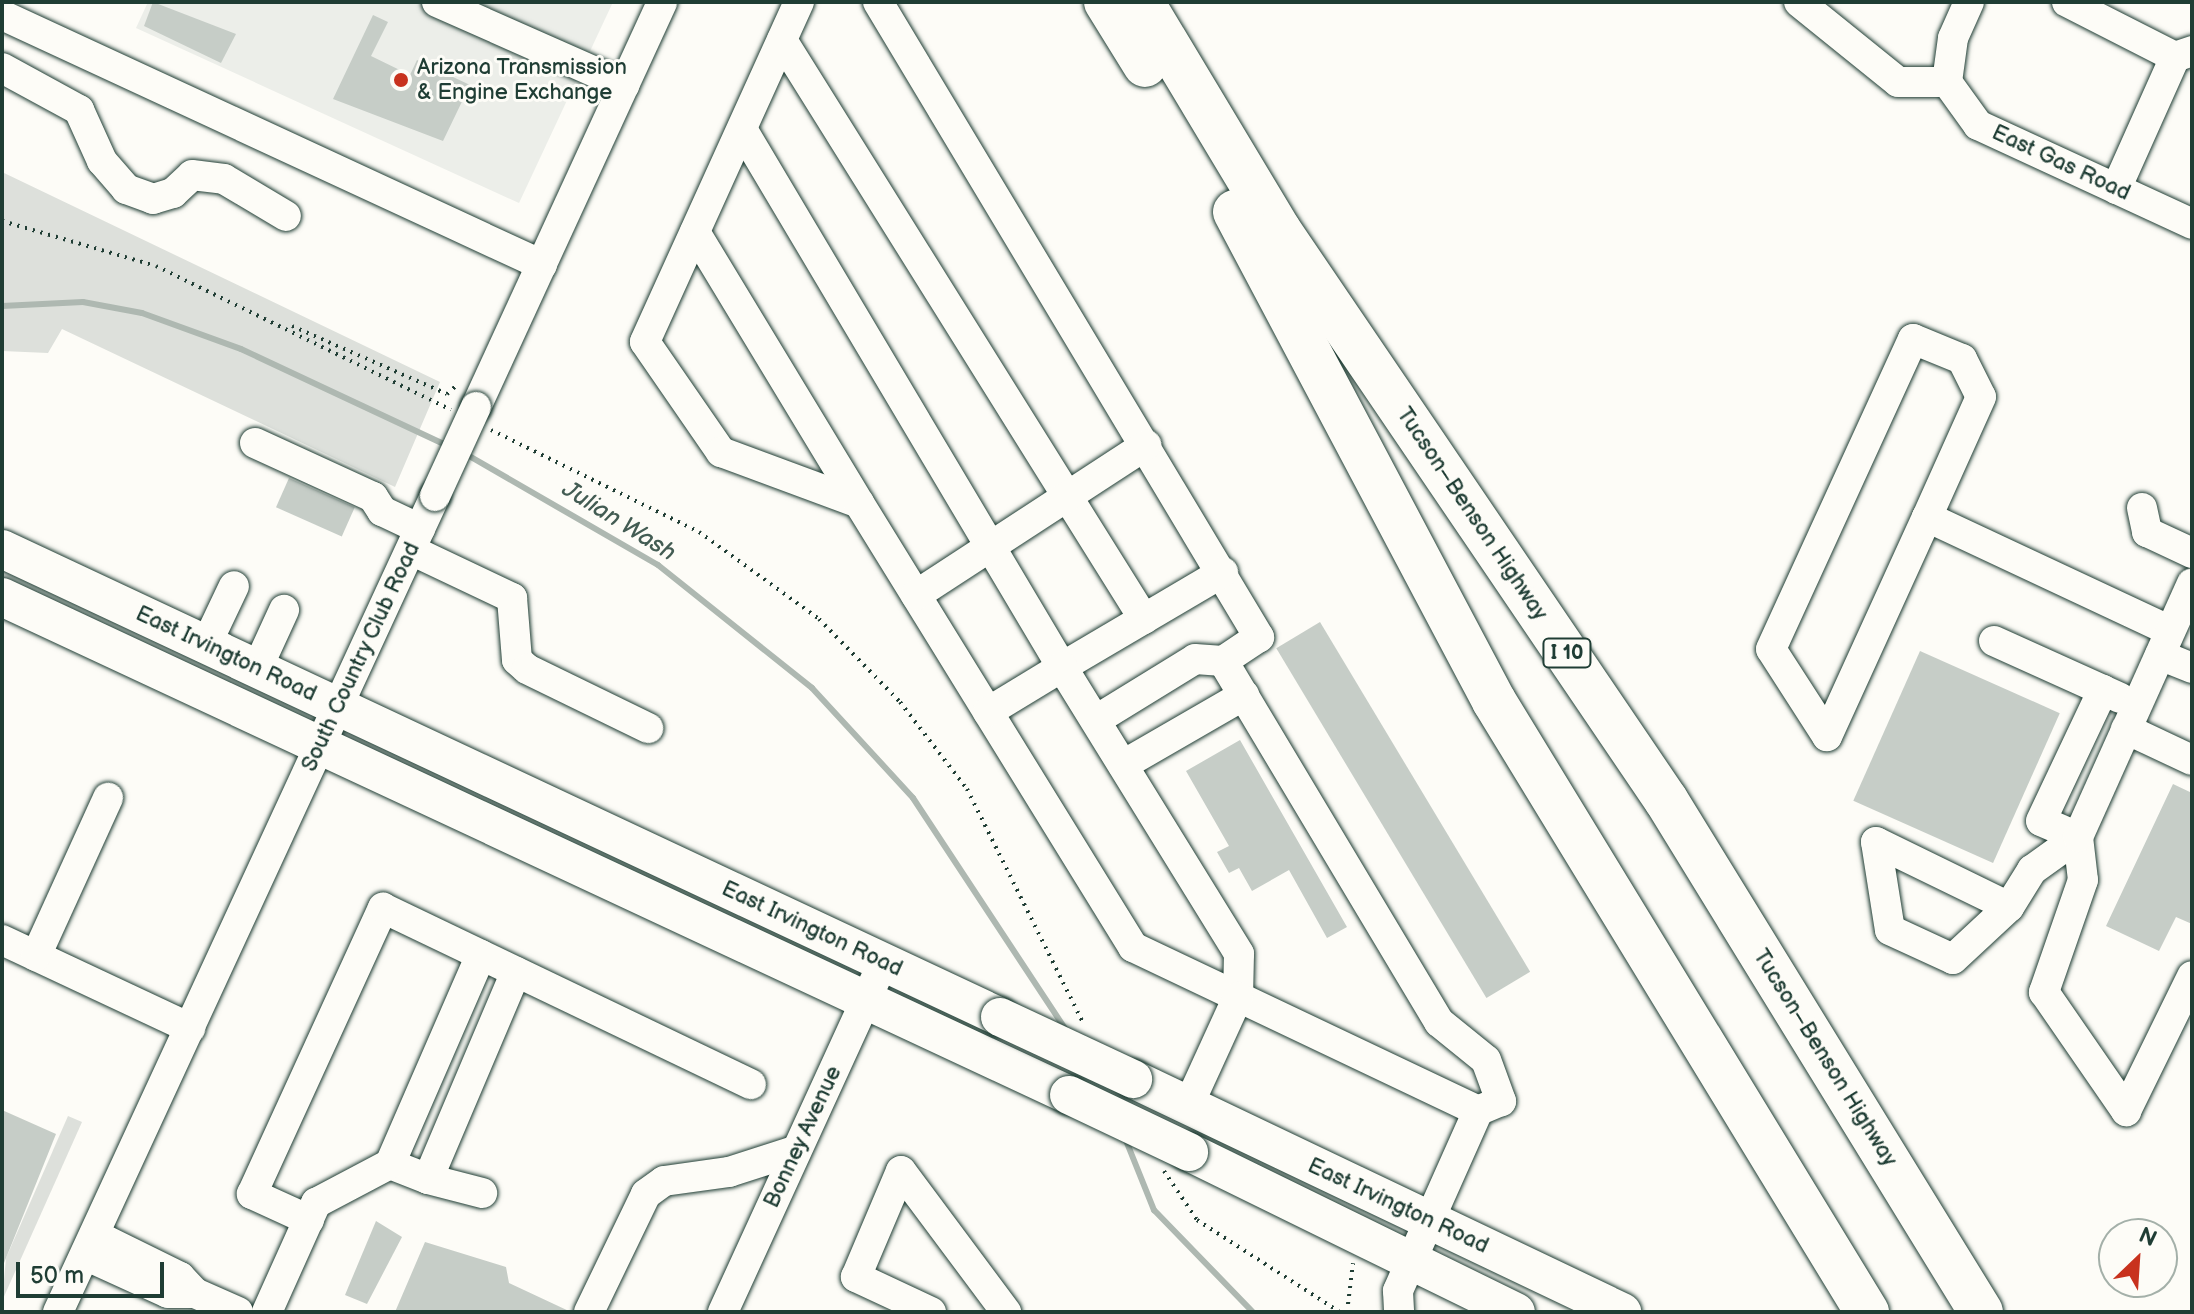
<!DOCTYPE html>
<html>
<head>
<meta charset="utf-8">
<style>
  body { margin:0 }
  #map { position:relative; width:2194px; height:1314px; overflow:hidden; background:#fdfcf7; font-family:"Balsamiq Sans",sans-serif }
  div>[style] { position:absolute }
  .built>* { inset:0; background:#eceee9 }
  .green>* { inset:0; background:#dde0db }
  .stream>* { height:6px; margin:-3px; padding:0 3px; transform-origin:3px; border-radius:3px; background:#aeb8b1 }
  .building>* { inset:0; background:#c6cdc7; transform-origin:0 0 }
  .path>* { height:4px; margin-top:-2px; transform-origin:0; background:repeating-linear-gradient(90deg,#1f3d34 0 2px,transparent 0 8px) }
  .roads { filter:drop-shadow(0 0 2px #1f3d34) drop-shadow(0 0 2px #1f3d34) }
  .minor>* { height:30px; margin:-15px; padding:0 15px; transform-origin:15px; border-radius:15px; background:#fdfcf7 }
  .major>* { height:38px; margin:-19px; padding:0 19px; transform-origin:19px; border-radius:19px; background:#fdfcf7 }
  .highway>* { height:44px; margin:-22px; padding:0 22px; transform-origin:22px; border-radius:22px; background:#fdfcf7 }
  .bridges { filter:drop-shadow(0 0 2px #1f3d34) drop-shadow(0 0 2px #1f3d34) }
  .minor-bridge>* { height:30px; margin:-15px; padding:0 15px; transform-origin:15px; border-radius:15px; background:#fdfcf7 }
  .major-bridge>* { height:38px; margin:-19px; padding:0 19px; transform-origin:19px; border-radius:19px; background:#fdfcf7 }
  .dots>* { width:22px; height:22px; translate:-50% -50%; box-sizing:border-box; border:4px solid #fdfcf7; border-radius:50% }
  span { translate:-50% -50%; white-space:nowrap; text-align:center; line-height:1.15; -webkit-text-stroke:6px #fdfcf7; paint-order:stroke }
  .shield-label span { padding:2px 6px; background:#fdfcf7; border:2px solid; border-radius:6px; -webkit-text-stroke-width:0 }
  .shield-label { font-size:20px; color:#1f3d34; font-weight:700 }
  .poi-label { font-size:22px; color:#1f3d34 }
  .left { translate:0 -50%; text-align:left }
  .street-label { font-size:22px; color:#1f3d34 }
  .water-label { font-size:24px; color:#435c53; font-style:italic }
  .frame { position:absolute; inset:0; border:4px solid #1f3d34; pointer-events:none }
  .north { position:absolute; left:2098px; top:1218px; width:80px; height:80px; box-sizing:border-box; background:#fdfcf7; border:2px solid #a4b0a9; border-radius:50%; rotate:25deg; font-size:22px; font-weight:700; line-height:32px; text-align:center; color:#1f3d34 }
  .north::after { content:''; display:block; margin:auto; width:28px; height:36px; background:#c8321e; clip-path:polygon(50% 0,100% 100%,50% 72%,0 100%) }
  .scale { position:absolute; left:16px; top:1262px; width:148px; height:36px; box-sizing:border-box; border:4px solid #1f3d34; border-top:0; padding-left:10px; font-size:24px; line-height:28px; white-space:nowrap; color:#1f3d34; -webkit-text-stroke:6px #fdfcf7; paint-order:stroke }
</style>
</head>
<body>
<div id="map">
  <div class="built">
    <i style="clip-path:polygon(148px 2px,613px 2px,519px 203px,136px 28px)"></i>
  </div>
  <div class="green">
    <i style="clip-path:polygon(2px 172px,440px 382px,395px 487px,62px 329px,48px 353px,2px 351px)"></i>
    <i style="clip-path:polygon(68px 1116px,82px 1122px,2px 1301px,6px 1258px)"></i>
  </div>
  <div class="stream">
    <i style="left:2px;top:306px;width:81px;rotate:-2.8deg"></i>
    <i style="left:83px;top:302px;width:60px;rotate:10.6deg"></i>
    <i style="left:142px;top:313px;width:105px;rotate:20deg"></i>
    <i style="left:241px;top:349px;width:231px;rotate:25.1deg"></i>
    <i style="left:464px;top:453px;width:224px;rotate:30deg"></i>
    <i style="left:658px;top:565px;width:197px;rotate:38.6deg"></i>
    <i style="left:812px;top:688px;width:149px;rotate:47.4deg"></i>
    <i style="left:913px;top:798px;width:278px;rotate:56.6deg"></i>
    <i style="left:1125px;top:1138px;width:78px;rotate:68.1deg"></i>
    <i style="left:1154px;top:1210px;width:142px;rotate:45.9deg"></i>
  </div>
  <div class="building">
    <i style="clip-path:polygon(153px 2px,236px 34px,221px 63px,144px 26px)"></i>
    <i style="clip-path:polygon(373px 15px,388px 22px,371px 56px,410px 75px,417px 60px,470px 85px,443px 141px,333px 99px)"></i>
    <i style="left:289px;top:478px;width:72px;height:32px;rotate:24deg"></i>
    <i style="left:1320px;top:622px;width:408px;height:51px;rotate:59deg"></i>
    <i style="left:1920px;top:651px;width:153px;height:164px;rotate:24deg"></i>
    <i style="clip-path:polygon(1240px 740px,1347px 927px,1327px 938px,1289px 870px,1252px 891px,1239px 868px,1229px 873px,1217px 852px,1229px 846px,1186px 771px)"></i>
    <i style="clip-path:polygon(2173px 784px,2192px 793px,2192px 924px,2176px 917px,2159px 951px,2106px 926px)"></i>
    <i style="clip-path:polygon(2px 1110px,56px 1134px,2px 1268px)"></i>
    <i style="clip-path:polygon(376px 1221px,402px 1237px,367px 1304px,345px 1295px)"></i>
    <i style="clip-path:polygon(425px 1242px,506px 1267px,509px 1283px,571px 1312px,395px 1312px)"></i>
  </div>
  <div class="path">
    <i style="left:2px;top:221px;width:160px;rotate:16.3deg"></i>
    <i style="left:156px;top:266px;width:328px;rotate:26deg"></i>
    <i style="left:292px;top:326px;width:169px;rotate:23.7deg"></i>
    <i style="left:447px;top:394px;width:13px;rotate:-42deg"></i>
    <i style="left:491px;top:430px;width:232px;rotate:26.1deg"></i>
    <i style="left:699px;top:532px;width:148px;rotate:35.9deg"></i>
    <i style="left:819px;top:619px;width:116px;rotate:45.7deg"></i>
    <i style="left:900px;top:702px;width:110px;rotate:52.4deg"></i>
    <i style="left:967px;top:789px;width:261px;rotate:63.6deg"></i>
    <i style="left:1164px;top:1171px;width:59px;rotate:56deg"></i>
    <i style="left:1197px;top:1220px;width:170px;rotate:32.8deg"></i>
    <i style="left:1347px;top:1312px;width:49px;rotate:-83deg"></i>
  </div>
  <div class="roads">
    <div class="minor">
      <i style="left:437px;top:2px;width:205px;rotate:23.9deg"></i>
      <i style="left:799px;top:2px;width:373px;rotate:114.4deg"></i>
      <i style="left:645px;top:342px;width:134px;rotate:55.4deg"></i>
      <i style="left:721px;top:452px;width:147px;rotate:20.3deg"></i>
      <i style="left:859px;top:503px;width:522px;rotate:58.32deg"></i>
      <i style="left:1133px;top:947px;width:382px;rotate:25.4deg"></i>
      <i style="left:878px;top:2px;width:741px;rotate:59.04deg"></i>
      <i style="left:1259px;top:637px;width:43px;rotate:146.3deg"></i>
      <i style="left:1223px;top:661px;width:421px;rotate:59.1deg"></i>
      <i style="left:1439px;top:1022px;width:60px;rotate:39deg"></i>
      <i style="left:1486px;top:1060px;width:44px;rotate:69.9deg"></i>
      <i style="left:1501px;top:1101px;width:25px;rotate:157deg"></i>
      <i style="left:1478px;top:1111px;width:197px;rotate:114deg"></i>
      <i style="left:1398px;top:1291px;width:21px;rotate:87deg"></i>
      <i style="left:1799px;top:2px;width:127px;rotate:38.9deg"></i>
      <i style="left:1898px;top:82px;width:49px"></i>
      <i style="left:2067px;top:2px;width:121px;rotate:27deg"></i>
      <i style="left:2175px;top:57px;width:18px;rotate:-19deg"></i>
      <i style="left:2px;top:15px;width:595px;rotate:24.84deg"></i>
      <i style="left:782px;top:40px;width:683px;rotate:57.99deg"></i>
      <i style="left:2px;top:68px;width:88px;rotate:28.6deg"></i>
      <i style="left:79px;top:110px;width:56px;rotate:65.7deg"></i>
      <i style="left:102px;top:161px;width:37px;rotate:49deg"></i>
      <i style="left:126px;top:189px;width:29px;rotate:20deg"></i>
      <i style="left:153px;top:199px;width:21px;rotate:-17deg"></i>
      <i style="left:173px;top:193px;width:26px;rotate:-43deg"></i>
      <i style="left:192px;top:175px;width:32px;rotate:7deg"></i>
      <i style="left:224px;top:179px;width:72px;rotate:30.8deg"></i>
      <i style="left:1947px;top:82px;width:53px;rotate:54.2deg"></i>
      <i style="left:1978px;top:125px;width:236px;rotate:24.8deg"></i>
      <i style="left:1947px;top:82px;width:44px;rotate:-82.2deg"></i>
      <i style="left:1953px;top:38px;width:39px;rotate:-66deg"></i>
      <i style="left:742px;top:129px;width:626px;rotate:59.26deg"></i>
      <i style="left:1062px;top:667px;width:187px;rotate:-30.5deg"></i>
      <i style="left:2116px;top:189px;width:145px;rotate:-65.9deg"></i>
      <i style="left:695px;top:232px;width:317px;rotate:58.8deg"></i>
      <i style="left:476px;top:407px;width:446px;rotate:-65.3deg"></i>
      <i style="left:255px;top:443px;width:130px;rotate:24.6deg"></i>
      <i style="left:373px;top:497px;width:17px;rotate:57deg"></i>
      <i style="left:382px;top:511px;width:42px;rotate:25.3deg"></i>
      <i style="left:2142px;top:508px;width:25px;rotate:78deg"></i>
      <i style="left:2147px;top:532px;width:50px;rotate:25deg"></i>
      <i style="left:1927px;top:517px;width:241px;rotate:114.5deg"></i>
      <i style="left:1827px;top:736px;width:103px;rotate:-122.8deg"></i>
      <i style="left:1771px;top:649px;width:341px;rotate:-65.4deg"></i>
      <i style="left:1913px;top:339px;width:53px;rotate:22.2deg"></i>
      <i style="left:1962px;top:359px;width:42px;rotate:63.4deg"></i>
      <i style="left:1981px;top:397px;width:132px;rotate:114.2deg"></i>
      <i style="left:1927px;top:517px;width:268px;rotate:25.1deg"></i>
      <i style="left:411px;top:550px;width:112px;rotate:25.4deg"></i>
      <i style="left:512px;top:598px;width:62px;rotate:85.4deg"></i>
      <i style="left:517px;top:660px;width:13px;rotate:42deg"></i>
      <i style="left:527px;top:669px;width:135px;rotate:26deg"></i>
      <i style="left:916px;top:595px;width:275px;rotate:-33.1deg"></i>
      <i style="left:1994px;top:641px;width:138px;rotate:24.3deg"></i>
      <i style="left:206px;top:645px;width:65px;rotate:-64.6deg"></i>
      <i style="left:2160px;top:655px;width:35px;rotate:22deg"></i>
      <i style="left:257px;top:669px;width:65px;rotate:-65.4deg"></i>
      <i style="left:988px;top:712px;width:87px;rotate:-31.3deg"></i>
      <i style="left:1062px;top:667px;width:337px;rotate:58.3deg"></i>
      <i style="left:1239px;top:954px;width:43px;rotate:91.3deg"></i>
      <i style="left:1238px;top:997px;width:120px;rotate:114.6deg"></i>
      <i style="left:1096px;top:720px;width:116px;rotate:-31.6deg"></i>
      <i style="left:1195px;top:659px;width:28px;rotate:4deg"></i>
      <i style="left:2126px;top:729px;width:73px;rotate:25.2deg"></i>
      <i style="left:1123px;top:765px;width:140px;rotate:-30deg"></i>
      <i style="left:2078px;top:837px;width:43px;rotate:83.4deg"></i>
      <i style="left:2083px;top:880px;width:119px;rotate:109.2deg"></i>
      <i style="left:2044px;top:992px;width:145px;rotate:55.4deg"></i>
      <i style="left:2126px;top:1111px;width:150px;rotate:-63.9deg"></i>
      <i style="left:2078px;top:837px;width:40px;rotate:-156.6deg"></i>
      <i style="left:2041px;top:821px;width:145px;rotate:-64.7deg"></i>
      <i style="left:1876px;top:842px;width:148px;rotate:26deg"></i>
      <i style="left:2009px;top:907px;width:44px;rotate:-58.1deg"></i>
      <i style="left:2032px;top:870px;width:57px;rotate:-35.7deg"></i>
      <i style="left:2078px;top:837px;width:278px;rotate:-65.8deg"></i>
      <i style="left:1876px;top:842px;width:89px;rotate:81deg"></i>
      <i style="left:1890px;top:930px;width:69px;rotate:24.7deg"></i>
      <i style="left:1953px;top:959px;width:76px;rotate:-42.9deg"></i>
      <i style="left:2px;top:940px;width:208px;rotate:25.1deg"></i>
      <i style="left:36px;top:956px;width:174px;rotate:-65.5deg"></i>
      <i style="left:390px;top:1164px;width:41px;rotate:21.5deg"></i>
      <i style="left:428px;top:1179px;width:225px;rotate:-67deg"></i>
      <i style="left:428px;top:1179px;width:56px;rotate:14.5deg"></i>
      <i style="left:309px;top:1220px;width:63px;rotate:-155.5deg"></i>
      <i style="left:252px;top:1194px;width:315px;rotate:-65.4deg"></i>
      <i style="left:383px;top:908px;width:408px;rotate:25.6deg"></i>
      <i style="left:85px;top:1255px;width:91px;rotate:24.6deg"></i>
      <i style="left:168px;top:1293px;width:27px"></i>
      <i style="left:195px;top:1293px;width:22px;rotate:-133deg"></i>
      <i style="left:180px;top:1277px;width:95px;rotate:-153.7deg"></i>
      <i style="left:195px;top:1293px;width:47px;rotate:23.8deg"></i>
      <i style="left:58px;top:1312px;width:899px;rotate:-65.2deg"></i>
      <i style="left:267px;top:1312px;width:120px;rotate:-65.8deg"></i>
      <i style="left:316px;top:1203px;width:84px;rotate:-27.8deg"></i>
      <i style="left:390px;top:1164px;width:228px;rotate:-66.5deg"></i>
      <i style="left:589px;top:1312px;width:131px;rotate:-64.2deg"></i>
      <i style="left:646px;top:1194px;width:22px;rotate:-36deg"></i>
      <i style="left:664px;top:1181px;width:66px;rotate:-7.9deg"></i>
      <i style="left:729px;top:1172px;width:71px;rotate:-17.9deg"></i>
      <i style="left:723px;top:1312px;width:385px;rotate:-65.4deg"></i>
      <i style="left:931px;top:1312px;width:83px;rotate:-155deg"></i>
      <i style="left:856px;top:1277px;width:115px;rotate:-67deg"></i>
      <i style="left:901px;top:1171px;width:176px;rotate:53.3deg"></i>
    </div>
    <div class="major">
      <i style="left:2px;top:549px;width:1102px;rotate:25.12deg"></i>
      <i style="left:2px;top:597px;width:1177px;rotate:25.02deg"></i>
      <i style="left:1133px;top:1079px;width:542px;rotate:25.48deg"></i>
      <i style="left:1189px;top:1152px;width:364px;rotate:26.1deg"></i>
    </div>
    <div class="highway">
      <i style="left:1106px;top:2px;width:74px;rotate:58.2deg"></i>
      <i style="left:1142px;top:2px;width:266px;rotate:59deg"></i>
      <i style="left:1279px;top:230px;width:689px;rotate:55.83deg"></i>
      <i style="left:1666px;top:800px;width:601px;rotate:58.4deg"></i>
      <i style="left:1235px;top:212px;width:553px;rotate:62.09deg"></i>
      <i style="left:1494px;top:701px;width:716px;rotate:58.6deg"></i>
    </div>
  </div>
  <div class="bridges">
    <div class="minor-bridge">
      <i style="left:435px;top:496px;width:98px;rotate:-65.3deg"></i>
    </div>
    <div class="major-bridge">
      <i style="left:1000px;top:1017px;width:147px;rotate:25deg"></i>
      <i style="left:1069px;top:1095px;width:133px;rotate:25.4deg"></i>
    </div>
  </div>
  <div class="dots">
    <i style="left:401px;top:80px;background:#c8321e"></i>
  </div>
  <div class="shield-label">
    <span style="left:1567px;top:653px">I 10</span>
  </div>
  <div class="poi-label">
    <span class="left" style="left:417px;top:80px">Arizona Transmission<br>&amp; Engine Exchange</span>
  </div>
  <div class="street-label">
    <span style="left:2061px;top:163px;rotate:25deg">East Gas Road</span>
    <span style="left:1472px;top:514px;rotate:56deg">Tucson–Benson Highway</span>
    <span style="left:226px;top:654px;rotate:25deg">East Irvington Road</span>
    <span style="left:361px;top:657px;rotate:-65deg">South Country Club Road</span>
    <span style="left:812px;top:929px;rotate:25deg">East Irvington Road</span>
    <span style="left:1825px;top:1058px;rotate:58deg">Tucson–Benson Highway</span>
    <span style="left:803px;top:1137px;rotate:-65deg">Bonney Avenue</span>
    <span style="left:1398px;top:1206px;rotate:25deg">East Irvington Road</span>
  </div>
  <div class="water-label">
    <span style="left:619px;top:521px;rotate:32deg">Julian Wash</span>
  </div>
  <div class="frame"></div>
  <div class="north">N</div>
  <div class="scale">50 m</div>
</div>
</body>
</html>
